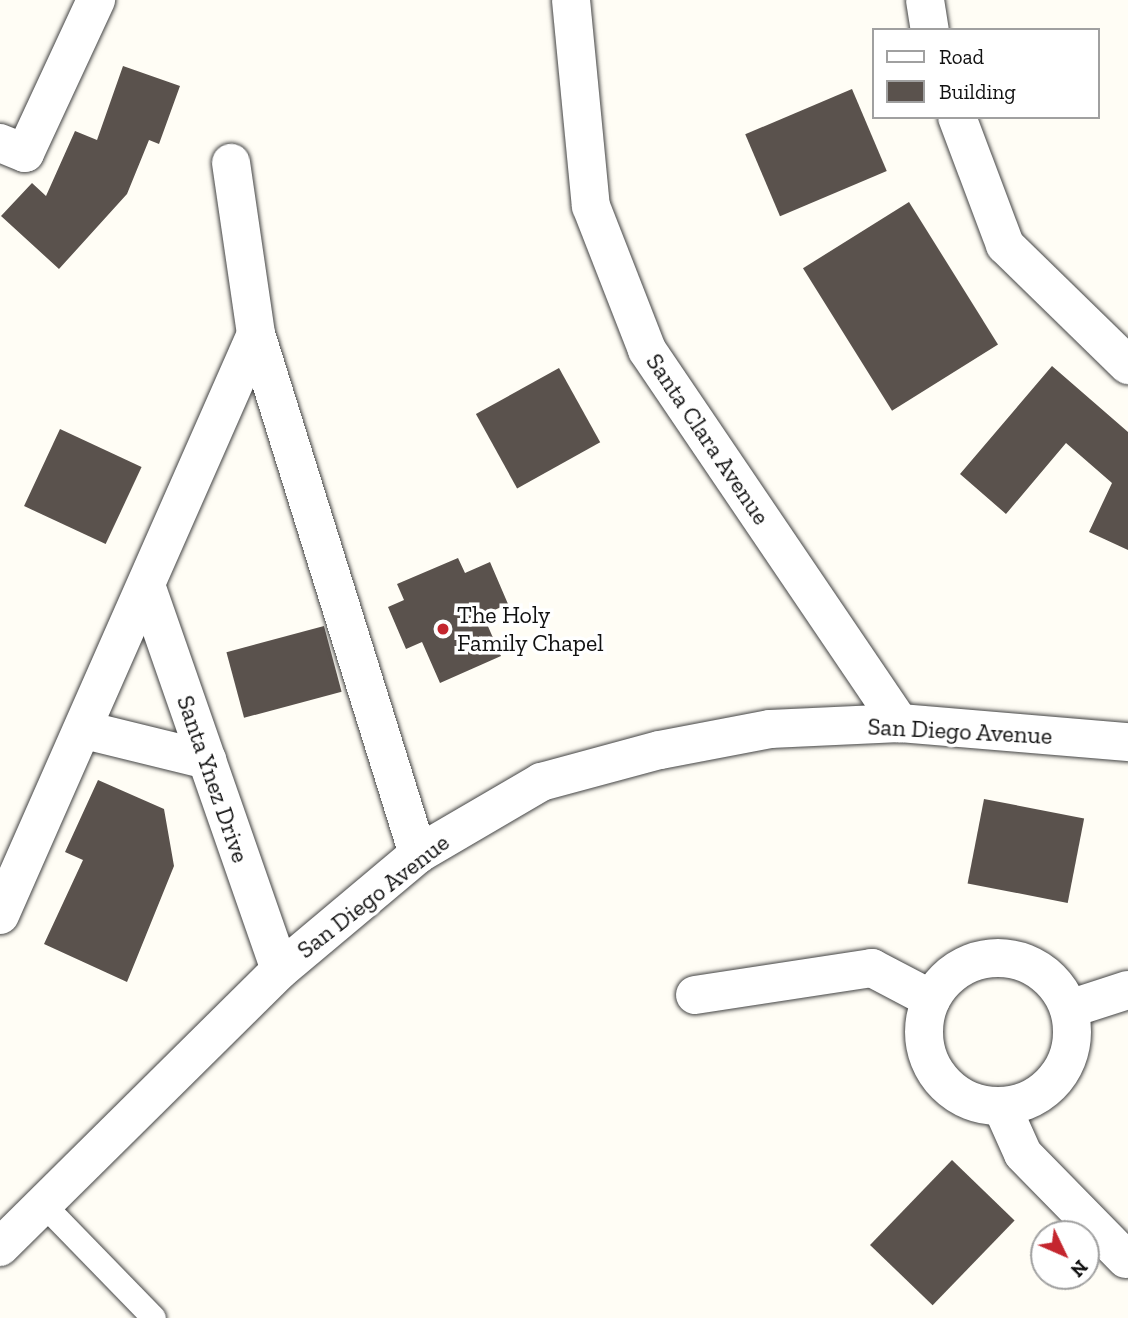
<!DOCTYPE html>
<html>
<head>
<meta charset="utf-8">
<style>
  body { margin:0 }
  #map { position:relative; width:1128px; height:1318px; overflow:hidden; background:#fffdf5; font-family:"Zilla Slab",serif }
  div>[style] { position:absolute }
  .building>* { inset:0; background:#5a524d; transform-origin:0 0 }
  .roads { filter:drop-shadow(0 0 2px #444) drop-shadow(0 0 2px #444) }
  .lane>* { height:24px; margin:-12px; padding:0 12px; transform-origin:12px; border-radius:12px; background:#fff }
  .street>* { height:38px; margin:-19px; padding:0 19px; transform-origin:19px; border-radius:19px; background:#fff }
  .street>.ring { margin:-19px; padding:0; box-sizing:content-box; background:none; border:38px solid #fff; border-radius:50% }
  .dots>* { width:19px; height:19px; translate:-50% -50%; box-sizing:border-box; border:4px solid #fff; border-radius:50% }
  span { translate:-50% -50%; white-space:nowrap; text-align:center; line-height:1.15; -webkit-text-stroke:7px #fff; paint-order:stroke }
  .street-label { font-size:24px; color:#111 }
  .poi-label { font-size:24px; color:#111 }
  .left { translate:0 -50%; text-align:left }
  .legend { position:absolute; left:872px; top:28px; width:228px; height:91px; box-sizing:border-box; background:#fff; border:2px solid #a0a0a0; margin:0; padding:9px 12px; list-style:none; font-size:21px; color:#111 }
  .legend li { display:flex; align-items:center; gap:14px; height:35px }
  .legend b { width:35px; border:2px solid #a0a0a0 }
  .north { position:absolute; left:1030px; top:1220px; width:70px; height:70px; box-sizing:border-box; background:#fff; border:2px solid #a0a0a0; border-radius:50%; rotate:134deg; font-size:19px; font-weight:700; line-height:28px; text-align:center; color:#111 }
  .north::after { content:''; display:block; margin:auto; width:24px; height:32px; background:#c4262e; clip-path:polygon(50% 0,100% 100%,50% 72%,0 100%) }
</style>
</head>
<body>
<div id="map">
  <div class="building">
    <i style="clip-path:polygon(123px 66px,180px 86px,159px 144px,149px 140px,127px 194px,59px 269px,1px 216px,32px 183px,46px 196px,75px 131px,97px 140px)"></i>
    <i style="left:852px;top:89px;width:89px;height:116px;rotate:67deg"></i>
    <i style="left:909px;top:202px;width:168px;height:125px;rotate:58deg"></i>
    <i style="clip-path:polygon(1052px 366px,1128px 432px,1128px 550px,1089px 532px,1112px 483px,1066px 443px,1006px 514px,960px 474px)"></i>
    <i style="left:559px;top:368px;width:85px;height:95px;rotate:61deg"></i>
    <i style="left:60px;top:429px;width:90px;height:85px;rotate:25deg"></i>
    <i style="clip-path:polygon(458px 558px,465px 573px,490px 562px,508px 604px,483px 615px,501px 656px,440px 683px,422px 642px,406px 649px,388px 607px,404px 600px,397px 584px)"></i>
    <i style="left:324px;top:626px;width:68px;height:101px;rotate:75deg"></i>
    <i style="clip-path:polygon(98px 780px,164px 809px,174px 866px,127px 982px,44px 944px,83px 860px,65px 852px)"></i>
    <i style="left:984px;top:799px;width:102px;height:86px;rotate:11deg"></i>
    <i style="left:952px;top:1160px;width:87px;height:118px;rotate:44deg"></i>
  </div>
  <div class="roads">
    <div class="lane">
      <i style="left:43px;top:1204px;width:159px;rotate:45.8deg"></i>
    </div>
    <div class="street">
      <i style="left:571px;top:0;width:207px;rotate:84.5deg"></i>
      <i style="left:591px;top:206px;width:155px;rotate:68.7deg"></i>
      <i style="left:647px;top:350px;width:451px;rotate:55.9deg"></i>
      <i style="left:925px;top:0;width:30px;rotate:81deg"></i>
      <i style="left:957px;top:117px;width:137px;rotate:69.4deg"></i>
      <i style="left:1005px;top:245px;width:172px;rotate:44.3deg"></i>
      <i style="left:0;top:143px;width:27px;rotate:22deg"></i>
      <i style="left:25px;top:153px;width:169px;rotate:-65.1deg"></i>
      <i style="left:256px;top:334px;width:545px;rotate:72.7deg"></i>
      <i style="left:147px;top:588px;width:404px;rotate:70.8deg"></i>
      <i style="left:85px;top:730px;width:126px;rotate:13.8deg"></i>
      <i style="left:0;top:915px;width:635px;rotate:-66.22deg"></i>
      <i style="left:256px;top:334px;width:173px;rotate:-98.3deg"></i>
      <i class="ring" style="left:924px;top:958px;width:110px;height:110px"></i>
      <i style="left:695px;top:995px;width:179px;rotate:-8.7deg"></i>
      <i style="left:872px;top:968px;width:67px;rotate:27.7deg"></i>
      <i style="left:1069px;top:1009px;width:62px;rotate:-17.9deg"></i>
      <i style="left:1002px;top:1107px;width:51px;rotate:65.9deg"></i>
      <i style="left:1023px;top:1154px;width:147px;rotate:45.6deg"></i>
      <i style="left:0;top:1247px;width:394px;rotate:-44.7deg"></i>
      <i style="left:280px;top:970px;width:180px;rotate:-40deg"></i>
      <i style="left:418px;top:854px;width:143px;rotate:-30.3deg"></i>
      <i style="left:541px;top:782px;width:123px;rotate:-15.1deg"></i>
      <i style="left:660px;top:750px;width:112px;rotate:-10.8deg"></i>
      <i style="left:770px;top:729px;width:130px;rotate:-2.6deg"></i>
      <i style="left:900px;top:723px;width:229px;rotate:4.8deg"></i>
    </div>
  </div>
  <div class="dots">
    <i style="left:443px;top:629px;background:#c4262e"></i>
  </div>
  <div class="street-label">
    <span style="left:708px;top:439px;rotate:56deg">Santa Clara Avenue</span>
    <span style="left:960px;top:731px;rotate:3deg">San Diego Avenue</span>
    <span style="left:213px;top:779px;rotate:71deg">Santa Ynez Drive</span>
    <span style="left:373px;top:896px;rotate:-38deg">San Diego Avenue</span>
  </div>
  <div class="poi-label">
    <span class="left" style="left:457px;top:629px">The Holy<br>Family Chapel</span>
  </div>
  <ul class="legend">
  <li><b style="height:9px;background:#fff"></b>Road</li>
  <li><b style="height:19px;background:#5a524d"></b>Building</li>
  </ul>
  <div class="north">N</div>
</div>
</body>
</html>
